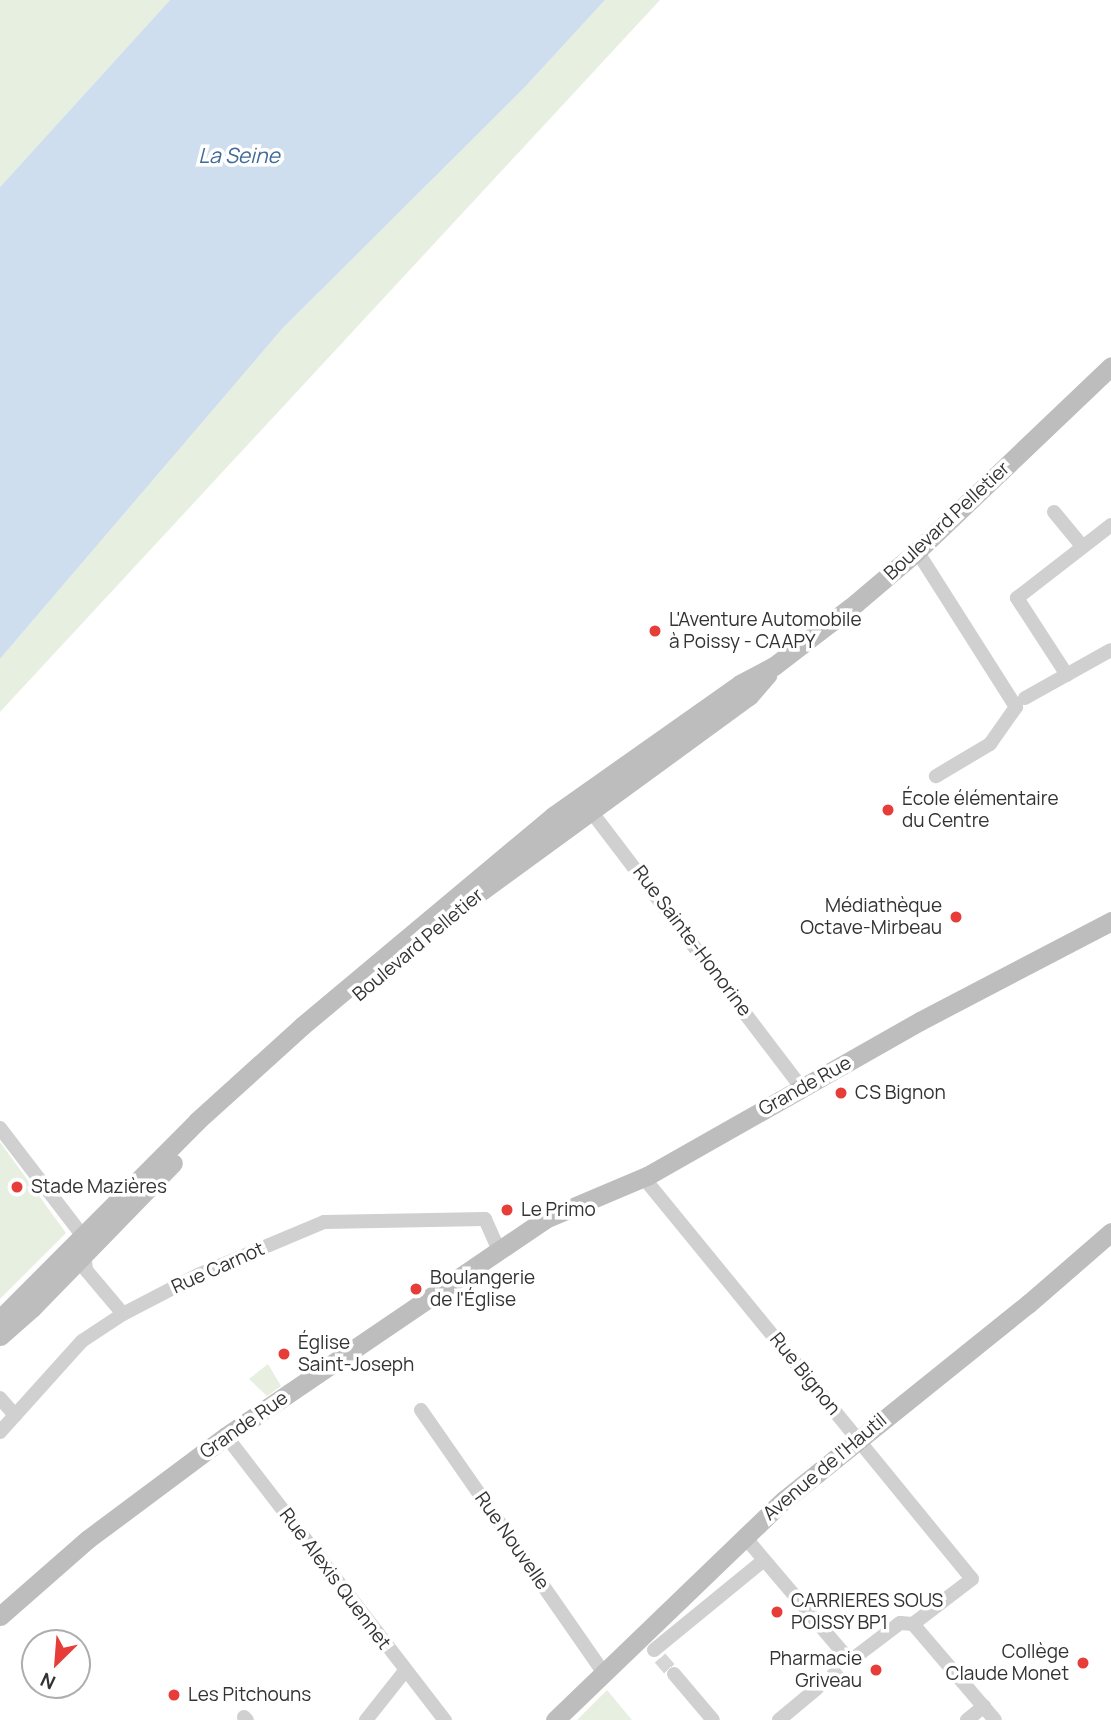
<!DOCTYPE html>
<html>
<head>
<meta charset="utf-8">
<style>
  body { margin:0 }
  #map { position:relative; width:1111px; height:1720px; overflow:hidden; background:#fff; font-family:Manrope,sans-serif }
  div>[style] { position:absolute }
  .green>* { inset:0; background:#e7efe1 }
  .water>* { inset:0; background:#cedeee }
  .street-tunnel>* { height:14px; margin-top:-7px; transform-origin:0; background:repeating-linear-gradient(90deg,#d6d6d6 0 14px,transparent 0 21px) }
  .street>* { height:14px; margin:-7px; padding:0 7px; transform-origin:7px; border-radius:7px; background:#d0d0d0 }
  .secondary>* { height:19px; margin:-9.5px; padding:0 9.5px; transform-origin:9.5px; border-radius:9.5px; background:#bdbdbd }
  .dots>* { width:19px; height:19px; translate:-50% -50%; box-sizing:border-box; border:4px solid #fff; border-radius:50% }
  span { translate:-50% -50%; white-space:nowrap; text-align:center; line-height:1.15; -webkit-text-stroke:7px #fff; paint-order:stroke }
  .street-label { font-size:19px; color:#333 }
  .poi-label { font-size:19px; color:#333 }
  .left { translate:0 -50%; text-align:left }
  .right { translate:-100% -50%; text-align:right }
  .water-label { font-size:21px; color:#3f6b96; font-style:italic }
  .north { position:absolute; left:21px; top:1629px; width:70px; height:70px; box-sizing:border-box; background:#fff; border:2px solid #adadad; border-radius:50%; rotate:205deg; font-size:19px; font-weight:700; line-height:28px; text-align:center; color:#333 }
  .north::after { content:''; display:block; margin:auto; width:24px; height:32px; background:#e63d38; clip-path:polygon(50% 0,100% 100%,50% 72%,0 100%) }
</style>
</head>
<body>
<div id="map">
  <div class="green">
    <i style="clip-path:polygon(0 0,170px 0,0 187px)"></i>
    <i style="clip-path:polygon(605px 0,660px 0,0 712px,0 659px,282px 329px,525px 87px)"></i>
    <i style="clip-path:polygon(0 1142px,66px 1233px,0 1299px)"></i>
    <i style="clip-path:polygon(268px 1364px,281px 1386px,267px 1396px,249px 1379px)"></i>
    <i style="clip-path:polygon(607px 1690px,632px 1720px,577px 1720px)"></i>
  </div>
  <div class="water">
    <i style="clip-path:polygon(170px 0,605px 0,525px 87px,282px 329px,0 659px,0 187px)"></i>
  </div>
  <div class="street-tunnel">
    <i style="left:660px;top:1658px;width:21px;rotate:49deg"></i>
    <i style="left:815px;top:1690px;width:33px;rotate:-40deg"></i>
  </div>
  <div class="street">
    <i style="left:1054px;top:512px;width:45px;rotate:50.4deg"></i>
    <i style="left:917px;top:551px;width:185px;rotate:57.6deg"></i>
    <i style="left:1016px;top:707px;width:45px;rotate:125.1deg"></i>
    <i style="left:990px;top:744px;width:63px;rotate:149.3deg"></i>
    <i style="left:1067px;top:675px;width:92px;rotate:-123deg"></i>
    <i style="left:1017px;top:598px;width:119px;rotate:-37.8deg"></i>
    <i style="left:1025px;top:698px;width:98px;rotate:-29.2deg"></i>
    <i style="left:587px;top:806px;width:355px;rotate:52.7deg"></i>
    <i style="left:0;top:1128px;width:136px;rotate:52.5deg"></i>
    <i style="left:643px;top:1177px;width:519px;rotate:50.7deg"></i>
    <i style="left:972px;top:1579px;width:74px;rotate:142.7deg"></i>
    <i style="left:84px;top:1253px;width:17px;rotate:83deg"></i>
    <i style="left:86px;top:1270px;width:57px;rotate:49.9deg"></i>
    <i style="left:0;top:1398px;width:23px;rotate:49deg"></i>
    <i style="left:421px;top:1410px;width:319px;rotate:55.2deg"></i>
    <i style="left:0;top:1432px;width:122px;rotate:-48deg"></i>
    <i style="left:82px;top:1341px;width:49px;rotate:-33.4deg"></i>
    <i style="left:123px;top:1314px;width:85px;rotate:-27.5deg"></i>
    <i style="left:198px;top:1275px;width:137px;rotate:-22.8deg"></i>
    <i style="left:324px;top:1222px;width:161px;rotate:-1.1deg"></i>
    <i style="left:485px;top:1219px;width:34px;rotate:66deg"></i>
    <i style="left:226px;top:1436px;width:359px;rotate:52.4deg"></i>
    <i style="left:744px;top:1536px;width:164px;rotate:49.7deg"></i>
    <i style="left:850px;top:1661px;width:63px;rotate:-37.2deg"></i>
    <i style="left:900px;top:1623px;width:13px;rotate:4deg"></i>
    <i style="left:913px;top:1624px;width:126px;rotate:49.5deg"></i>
    <i style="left:654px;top:1650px;width:142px;rotate:-39.3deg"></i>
    <i style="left:674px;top:1674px;width:60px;rotate:49.7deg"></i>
    <i style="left:244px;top:1717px;width:4px;rotate:45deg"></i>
    <i style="left:366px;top:1720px;width:63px;rotate:-51.5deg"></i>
    <i style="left:779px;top:1720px;width:47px;rotate:-39.8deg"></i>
    <i style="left:967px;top:1720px;width:22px;rotate:-39deg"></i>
  </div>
  <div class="secondary">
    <i style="left:465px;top:903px;width:351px;rotate:-36.1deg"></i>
    <i style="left:749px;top:696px;width:28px;rotate:-49deg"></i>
    <i style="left:0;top:1319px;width:279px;rotate:-45.1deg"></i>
    <i style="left:197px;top:1121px;width:142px;rotate:-42.1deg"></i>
    <i style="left:302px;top:1026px;width:327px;rotate:-39.9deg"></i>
    <i style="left:553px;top:816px;width:229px;rotate:-35.2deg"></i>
    <i style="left:740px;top:684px;width:38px;rotate:-28deg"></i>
    <i style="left:774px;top:666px;width:103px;rotate:-37.5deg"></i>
    <i style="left:856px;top:603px;width:80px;rotate:-40.4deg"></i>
    <i style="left:917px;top:551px;width:268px;rotate:-43.6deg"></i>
    <i style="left:0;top:1336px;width:43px;rotate:-41.2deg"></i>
    <i style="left:32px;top:1308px;width:202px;rotate:-45.8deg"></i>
    <i style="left:0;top:1616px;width:117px;rotate:-41.2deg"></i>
    <i style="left:88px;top:1539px;width:172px;rotate:-36.7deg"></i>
    <i style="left:226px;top:1436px;width:386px;rotate:-34.2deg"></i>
    <i style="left:545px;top:1219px;width:111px;rotate:-22.9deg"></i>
    <i style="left:647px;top:1176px;width:314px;rotate:-29.6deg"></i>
    <i style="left:920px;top:1021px;width:216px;rotate:-27.6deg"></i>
    <i style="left:555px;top:1720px;width:318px;rotate:-43.9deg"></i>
    <i style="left:784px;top:1500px;width:313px;rotate:-38.8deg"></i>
    <i style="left:1028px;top:1304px;width:110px;rotate:-40.9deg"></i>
  </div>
  <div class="dots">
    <i style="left:655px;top:631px;background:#e63d38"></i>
    <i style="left:888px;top:810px;background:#e63d38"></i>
    <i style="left:956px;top:917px;background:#e63d38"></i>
    <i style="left:841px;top:1093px;background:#e63d38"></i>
    <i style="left:17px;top:1187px;background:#e63d38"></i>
    <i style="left:507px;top:1210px;background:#e63d38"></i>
    <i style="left:416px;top:1289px;background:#e63d38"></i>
    <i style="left:284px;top:1354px;background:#e63d38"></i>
    <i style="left:777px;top:1612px;background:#e63d38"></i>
    <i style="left:1083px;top:1663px;background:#e63d38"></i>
    <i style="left:876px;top:1670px;background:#e63d38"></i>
    <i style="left:174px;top:1695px;background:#e63d38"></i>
  </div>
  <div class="street-label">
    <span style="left:947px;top:521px;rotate:-43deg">Boulevard Pelletier</span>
    <span style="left:692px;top:941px;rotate:53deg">Rue Sainte-Honorine</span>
    <span style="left:418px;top:945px;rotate:-40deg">Boulevard Pelletier</span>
    <span style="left:805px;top:1086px;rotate:-29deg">Grande Rue</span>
    <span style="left:218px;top:1268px;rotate:-24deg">Rue Carnot</span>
    <span style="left:805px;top:1374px;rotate:51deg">Rue Bignon</span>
    <span style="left:244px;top:1425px;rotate:-35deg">Grande Rue</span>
    <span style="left:825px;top:1467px;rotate:-40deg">Avenue de l'Hautil</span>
    <span style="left:512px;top:1541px;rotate:55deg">Rue Nouvelle</span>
    <span style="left:335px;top:1579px;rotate:53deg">Rue Alexis Quennet</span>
  </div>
  <div class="poi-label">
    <span class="left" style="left:669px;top:631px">L'Aventure Automobile<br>à Poissy - CAAPY</span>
    <span class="left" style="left:902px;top:810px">École élémentaire<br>du Centre</span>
    <span class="right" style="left:942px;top:917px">Médiathèque<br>Octave-Mirbeau</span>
    <span class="left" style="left:855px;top:1093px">CS Bignon</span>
    <span class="left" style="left:31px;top:1187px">Stade Mazières</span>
    <span class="left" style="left:521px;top:1210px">Le Primo</span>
    <span class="left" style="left:430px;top:1289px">Boulangerie<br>de l'Église</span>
    <span class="left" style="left:298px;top:1354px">Église<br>Saint-Joseph</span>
    <span class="left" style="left:791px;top:1612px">CARRIERES SOUS<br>POISSY BP1</span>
    <span class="right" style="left:1069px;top:1663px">Collège<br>Claude Monet</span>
    <span class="right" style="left:862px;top:1670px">Pharmacie<br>Griveau</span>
    <span class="left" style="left:188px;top:1695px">Les Pitchouns</span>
  </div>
  <div class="water-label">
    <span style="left:239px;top:155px">La Seine</span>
  </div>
  <div class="north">N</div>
</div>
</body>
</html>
